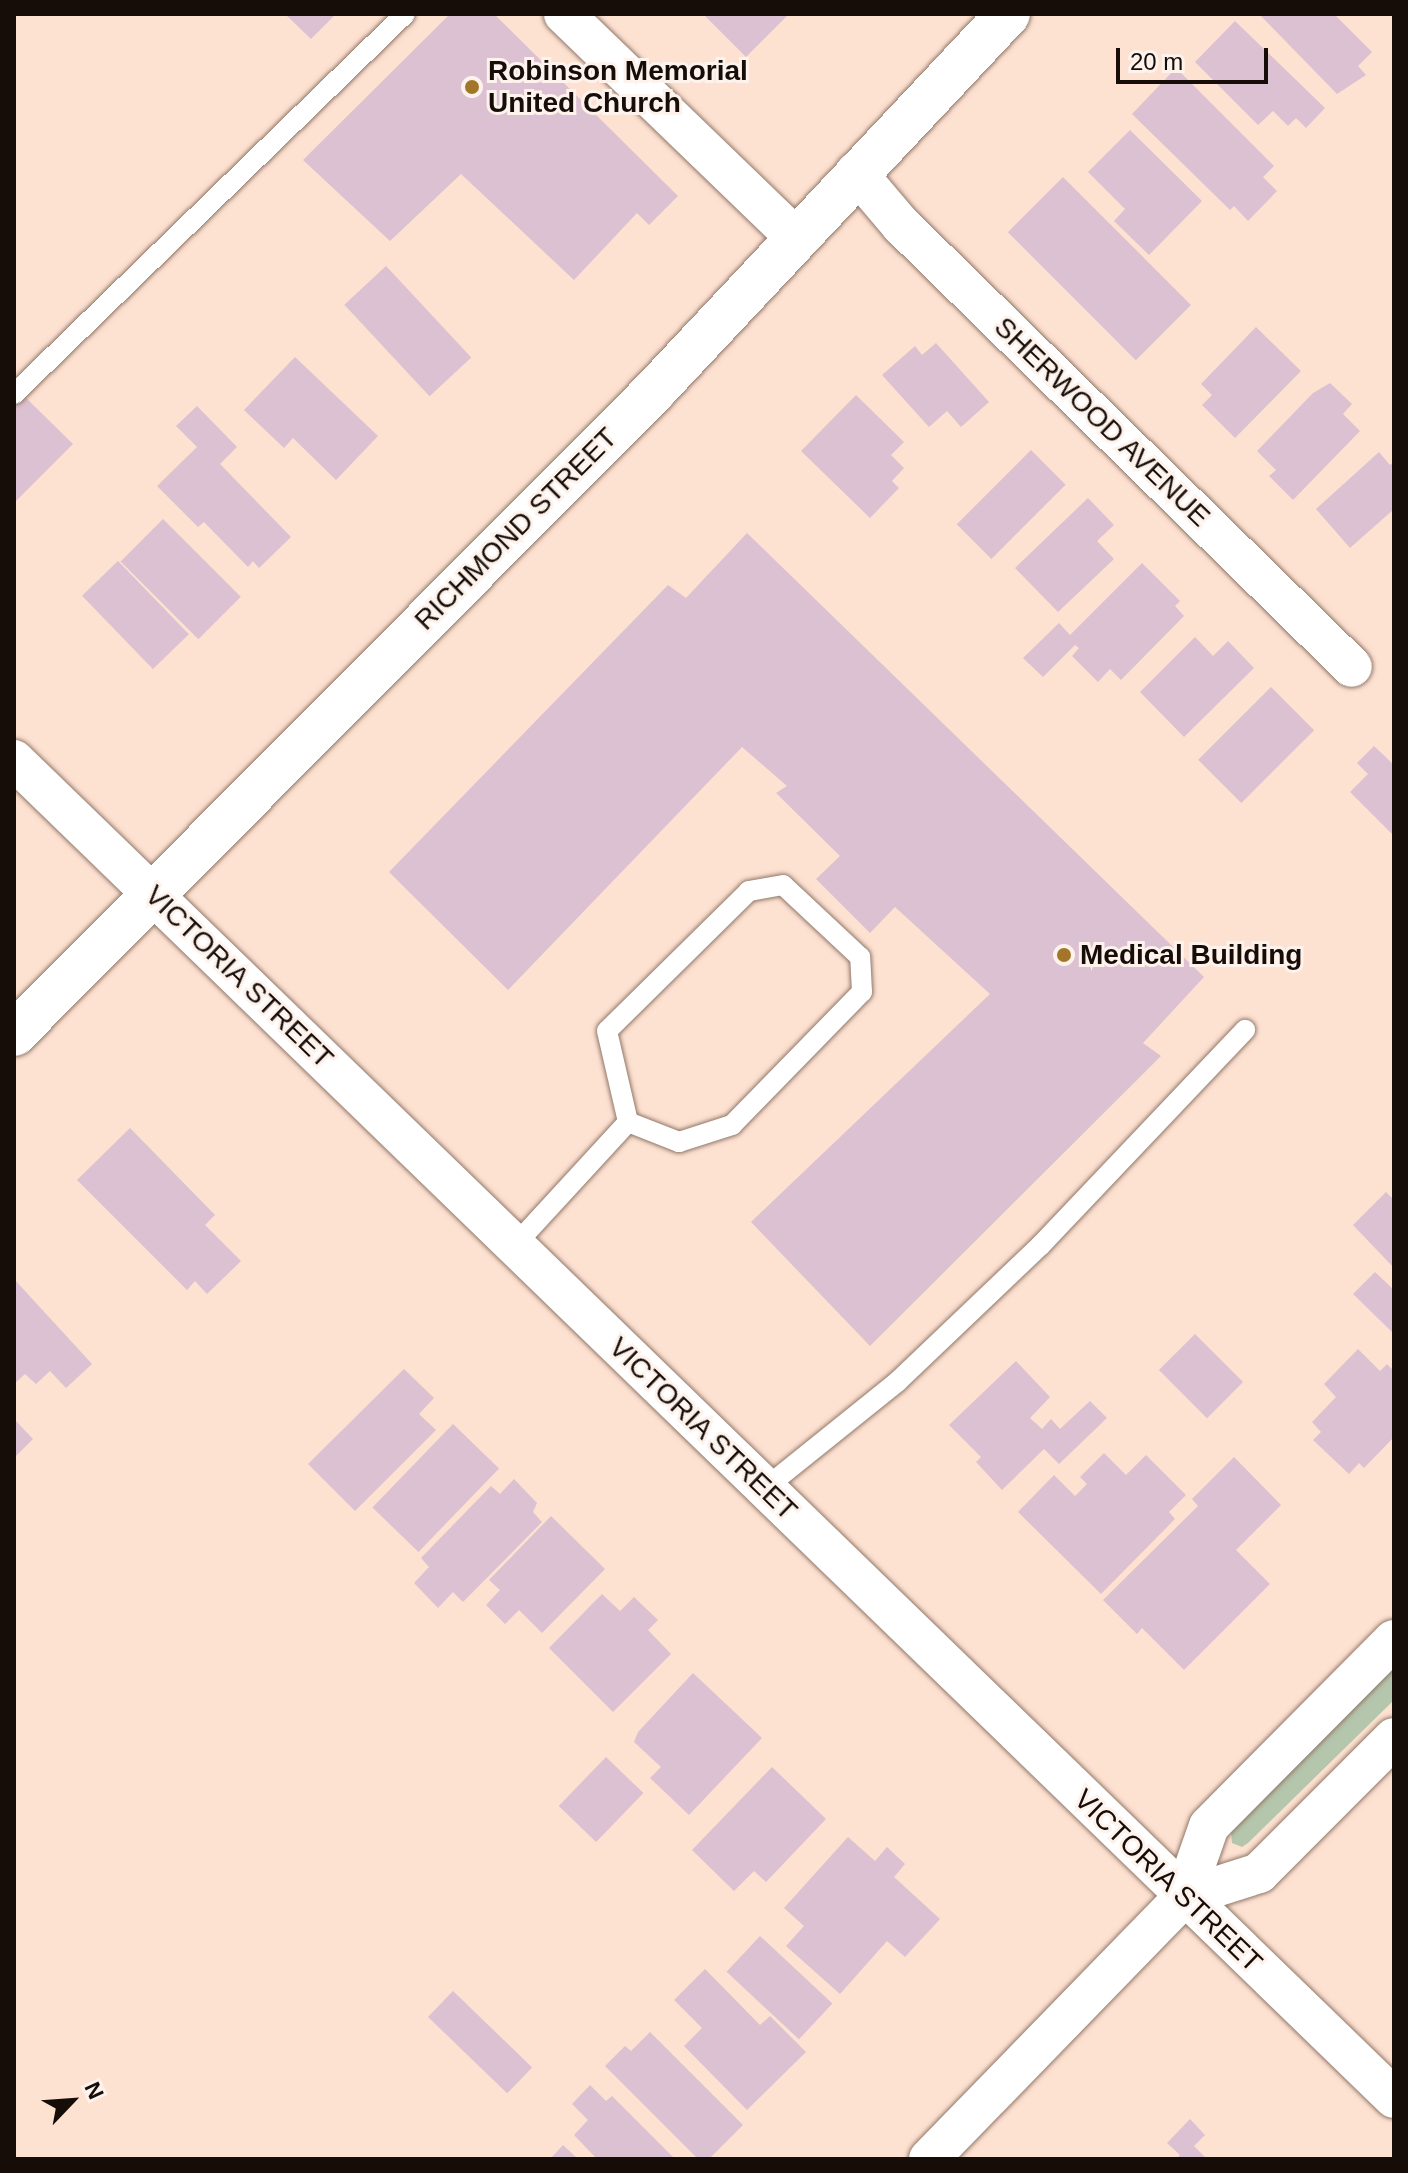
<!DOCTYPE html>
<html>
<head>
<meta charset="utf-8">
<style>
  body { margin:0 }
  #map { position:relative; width:1408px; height:2173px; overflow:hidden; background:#fde1d1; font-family:Helvetica,sans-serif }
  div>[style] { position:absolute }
  .green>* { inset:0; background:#b4c6ac }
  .building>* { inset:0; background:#dcc1d2; transform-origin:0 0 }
  .roads { filter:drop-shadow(0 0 2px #91786a) drop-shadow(0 0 2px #91786a) }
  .lane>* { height:20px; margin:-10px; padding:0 10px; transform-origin:10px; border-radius:10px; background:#fff }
  .street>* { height:40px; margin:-20px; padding:0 20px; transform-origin:20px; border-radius:20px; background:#fff }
  .secondary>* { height:44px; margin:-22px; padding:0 22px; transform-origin:22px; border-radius:22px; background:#fff }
  .dots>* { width:22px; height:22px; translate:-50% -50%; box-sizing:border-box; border:4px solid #fef2ec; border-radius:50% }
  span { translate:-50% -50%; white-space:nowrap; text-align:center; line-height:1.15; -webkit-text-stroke:6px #fef2ec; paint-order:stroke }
  .poi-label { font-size:28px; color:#160d08; font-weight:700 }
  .left { translate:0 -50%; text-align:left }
  .street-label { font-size:28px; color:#160d08 }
  .frame { position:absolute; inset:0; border:16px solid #160d08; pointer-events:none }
  .north { position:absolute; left:32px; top:2061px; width:80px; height:80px; -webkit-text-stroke:6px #fef2ec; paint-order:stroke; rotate:65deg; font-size:22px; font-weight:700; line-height:32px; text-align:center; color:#160d08 }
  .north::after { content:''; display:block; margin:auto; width:28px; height:36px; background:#160d08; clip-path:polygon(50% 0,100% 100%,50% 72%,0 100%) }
  .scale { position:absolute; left:1116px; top:48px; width:152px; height:36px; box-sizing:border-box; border:4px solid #160d08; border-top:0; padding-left:10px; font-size:24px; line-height:28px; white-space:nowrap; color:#160d08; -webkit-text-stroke:6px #fef2ec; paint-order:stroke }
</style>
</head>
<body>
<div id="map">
  <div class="green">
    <i style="clip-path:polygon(1394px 1666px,1394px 1700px,1248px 1843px,1242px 1847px,1232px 1843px,1231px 1829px)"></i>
  </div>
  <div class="building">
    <i style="clip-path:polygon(285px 14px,336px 14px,311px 39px)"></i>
    <i style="clip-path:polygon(450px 14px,494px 14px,678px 196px,649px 225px,637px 213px,574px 280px,461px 174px,390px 241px,303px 160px)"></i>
    <i style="clip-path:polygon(703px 14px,789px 14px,746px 57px)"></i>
    <i style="clip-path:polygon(1259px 14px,1334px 14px,1372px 52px,1358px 66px,1366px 75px,1337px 94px)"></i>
    <i style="clip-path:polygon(1235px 21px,1325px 108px,1306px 128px,1296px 118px,1288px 126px,1273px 111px,1258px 125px,1195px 62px)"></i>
    <i style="clip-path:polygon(1176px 68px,1274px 166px,1263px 177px,1277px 191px,1248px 221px,1234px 206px,1230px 210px,1132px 114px)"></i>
    <i style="clip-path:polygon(1130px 130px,1202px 201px,1149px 255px,1114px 221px,1125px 209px,1088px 172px)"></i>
    <i style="left:1063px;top:177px;width:181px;height:78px;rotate:45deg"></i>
    <i style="left:386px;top:266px;width:125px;height:57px;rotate:47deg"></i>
    <i style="clip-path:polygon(1256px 327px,1301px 371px,1235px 438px,1202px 405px,1212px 395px,1201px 384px)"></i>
    <i style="clip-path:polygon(936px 343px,989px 402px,961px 427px,947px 411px,929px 427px,882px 375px,915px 346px,922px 355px)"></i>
    <i style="clip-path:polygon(295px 357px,378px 436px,336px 480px,293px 438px,284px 448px,244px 410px)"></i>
    <i style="clip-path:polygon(1330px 383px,1352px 404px,1343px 414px,1360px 431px,1293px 500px,1269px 476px,1276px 470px,1257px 451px,1313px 393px)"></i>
    <i style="clip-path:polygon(856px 395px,904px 442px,891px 455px,904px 468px,892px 481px,899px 488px,870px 518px,801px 451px)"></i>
    <i style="clip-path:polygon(24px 396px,73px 444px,14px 503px,14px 406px)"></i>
    <i style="clip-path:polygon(197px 406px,237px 447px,220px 464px,291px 537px,259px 568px,253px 561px,248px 567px,204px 522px,198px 527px,157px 486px,197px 447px,176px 426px)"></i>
    <i style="left:1031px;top:450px;width:49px;height:105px;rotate:45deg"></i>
    <i style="clip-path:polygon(1379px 452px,1390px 465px,1394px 462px,1394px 509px,1350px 548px,1316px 509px)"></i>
    <i style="clip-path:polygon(1088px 498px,1114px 525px,1097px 541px,1114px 559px,1058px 612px,1015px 568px)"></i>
    <i style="left:163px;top:519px;width:110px;height:60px;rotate:45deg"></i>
    <i style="clip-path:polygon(747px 533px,1204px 977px,1143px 1043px,1161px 1056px,870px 1346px,751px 1222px,990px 994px,895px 907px,870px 933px,816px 879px,840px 856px,776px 793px,787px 786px,742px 747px,508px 990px,389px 872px,668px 585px,686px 598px)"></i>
    <i style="left:118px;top:561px;width:102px;height:50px;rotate:46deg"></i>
    <i style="clip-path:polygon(1142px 563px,1180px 601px,1175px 606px,1184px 616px,1121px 680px,1110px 669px,1098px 682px,1072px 656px,1079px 648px,1075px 645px,1043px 677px,1023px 658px,1059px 623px,1070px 635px)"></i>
    <i style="clip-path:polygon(1195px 637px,1213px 656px,1228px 641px,1254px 668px,1184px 737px,1140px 692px)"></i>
    <i style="left:1271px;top:687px;width:61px;height:103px;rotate:45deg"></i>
    <i style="clip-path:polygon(1374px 746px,1394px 765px,1394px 836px,1350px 792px,1368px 774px,1357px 763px)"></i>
    <i style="clip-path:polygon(130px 1128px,215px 1215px,205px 1225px,241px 1261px,207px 1294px,195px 1281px,187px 1290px,77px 1180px)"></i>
    <i style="clip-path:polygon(1386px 1192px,1394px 1200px,1394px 1268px,1353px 1225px)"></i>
    <i style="clip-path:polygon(1375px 1272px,1394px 1290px,1394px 1334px,1353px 1294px)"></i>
    <i style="clip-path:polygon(14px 1279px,92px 1364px,66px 1388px,50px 1371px,36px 1384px,25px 1374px,14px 1384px)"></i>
    <i style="left:1195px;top:1334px;width:68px;height:51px;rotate:45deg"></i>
    <i style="clip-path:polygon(1358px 1349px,1380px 1371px,1387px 1364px,1394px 1371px,1394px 1437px,1364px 1468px,1359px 1463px,1349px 1474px,1313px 1440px,1321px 1432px,1312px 1422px,1336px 1397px,1324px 1384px)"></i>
    <i style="clip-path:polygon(1016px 1361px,1050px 1397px,1030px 1418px,1042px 1429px,1051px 1419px,1060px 1429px,1090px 1401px,1107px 1418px,1059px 1464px,1044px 1449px,1002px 1490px,976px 1462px,981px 1457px,949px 1425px)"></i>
    <i style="clip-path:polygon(404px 1369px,434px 1398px,419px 1414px,436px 1430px,355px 1511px,308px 1464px)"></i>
    <i style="clip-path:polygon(14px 1419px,33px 1439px,14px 1458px)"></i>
    <i style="left:453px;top:1424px;width:64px;height:116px;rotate:44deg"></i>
    <i style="clip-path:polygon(1104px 1453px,1126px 1475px,1146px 1455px,1186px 1495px,1169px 1512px,1175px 1519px,1101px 1594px,1018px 1512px,1054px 1475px,1075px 1496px,1087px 1484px,1080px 1477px)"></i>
    <i style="clip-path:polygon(1234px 1457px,1281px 1505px,1236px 1550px,1270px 1584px,1184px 1670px,1142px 1628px,1137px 1634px,1103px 1600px,1198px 1506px,1192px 1499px)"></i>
    <i style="clip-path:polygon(514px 1479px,537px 1503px,533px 1512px,542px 1522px,463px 1602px,453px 1592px,438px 1608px,414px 1583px,429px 1567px,421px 1558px,491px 1486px,500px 1494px)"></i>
    <i style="clip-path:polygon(551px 1516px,605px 1569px,542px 1633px,519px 1610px,505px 1624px,486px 1605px,500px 1590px,489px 1580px)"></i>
    <i style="clip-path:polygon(602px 1594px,620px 1611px,634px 1597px,658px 1620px,648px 1630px,671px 1654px,613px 1712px,549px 1648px)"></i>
    <i style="clip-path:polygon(693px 1673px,762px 1738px,689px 1815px,650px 1778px,661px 1767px,634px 1742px,638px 1732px)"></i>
    <i style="left:606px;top:1757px;width:52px;height:68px;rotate:44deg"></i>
    <i style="clip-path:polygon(772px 1767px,826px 1819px,766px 1882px,754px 1871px,734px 1891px,692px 1850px)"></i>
    <i style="clip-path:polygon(848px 1837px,875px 1861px,887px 1847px,905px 1864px,894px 1877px,940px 1919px,905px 1957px,887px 1941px,840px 1994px,786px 1946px,804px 1926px,784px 1908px)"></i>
    <i style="left:760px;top:1936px;width:99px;height:49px;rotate:43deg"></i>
    <i style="clip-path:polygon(705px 1969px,760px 2025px,770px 2016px,806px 2052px,747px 2110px,684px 2046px,702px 2028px,674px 2000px)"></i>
    <i style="left:453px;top:1991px;width:110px;height:36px;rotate:44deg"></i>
    <i style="clip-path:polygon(650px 2032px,743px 2125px,709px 2159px,698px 2159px,605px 2066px,625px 2046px,631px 2051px)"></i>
    <i style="clip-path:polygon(590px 2085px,606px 2101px,612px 2096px,675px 2159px,597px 2159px,574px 2135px,588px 2120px,572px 2104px)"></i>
    <i style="clip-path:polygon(1190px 2119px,1205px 2135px,1194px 2146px,1207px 2159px,1176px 2159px,1180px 2155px,1167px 2143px)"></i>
    <i style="clip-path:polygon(563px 2145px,578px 2159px,550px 2159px)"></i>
  </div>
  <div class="roads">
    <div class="lane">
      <i style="left:14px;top:394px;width:545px;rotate:-44.18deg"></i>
      <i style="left:515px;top:1245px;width:167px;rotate:-47.4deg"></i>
      <i style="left:628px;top:1122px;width:55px;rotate:21.4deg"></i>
      <i style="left:679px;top:1142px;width:56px;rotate:-17.8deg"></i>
      <i style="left:732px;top:1125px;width:186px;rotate:-45.7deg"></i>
      <i style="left:862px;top:992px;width:35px;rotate:-93deg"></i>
      <i style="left:860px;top:957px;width:105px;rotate:-136.9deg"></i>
      <i style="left:783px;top:885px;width:35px;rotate:170deg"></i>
      <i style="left:749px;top:891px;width:199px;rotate:135.4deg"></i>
      <i style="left:607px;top:1031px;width:93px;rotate:77deg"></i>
      <i style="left:764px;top:1489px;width:171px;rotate:-38.8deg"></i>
      <i style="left:897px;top:1382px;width:197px;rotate:-43.6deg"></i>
      <i style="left:1040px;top:1246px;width:298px;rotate:-46.5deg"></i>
    </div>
    <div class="street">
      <i style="left:564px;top:14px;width:320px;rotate:44deg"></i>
      <i style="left:856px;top:172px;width:70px;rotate:49.7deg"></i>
      <i style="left:901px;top:225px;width:631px;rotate:44.42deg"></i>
      <i style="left:14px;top:760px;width:1922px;rotate:44.11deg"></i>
      <i style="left:1184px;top:1897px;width:79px;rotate:-17.7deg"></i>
      <i style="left:1259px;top:1873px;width:191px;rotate:-45deg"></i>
      <i style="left:929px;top:2159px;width:366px;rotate:-45.8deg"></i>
      <i style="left:1184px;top:1897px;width:75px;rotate:-70.6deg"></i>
      <i style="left:1209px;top:1826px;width:262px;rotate:-45.2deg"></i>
    </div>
    <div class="secondary">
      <i style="left:14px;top:1034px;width:907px;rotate:-45.13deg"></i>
      <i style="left:654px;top:391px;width:517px;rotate:-46.8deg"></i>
    </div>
  </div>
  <div class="dots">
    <i style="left:472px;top:87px;background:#a37528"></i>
    <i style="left:1064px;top:955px;background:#a37528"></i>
  </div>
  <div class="poi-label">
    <span class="left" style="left:488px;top:87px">Robinson Memorial<br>United Church</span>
    <span class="left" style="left:1080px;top:955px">Medical Building</span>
  </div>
  <div class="street-label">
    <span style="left:1102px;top:422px;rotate:44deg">SHERWOOD AVENUE</span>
    <span style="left:516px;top:529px;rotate:-45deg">RICHMOND STREET</span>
    <span style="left:239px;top:977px;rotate:44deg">VICTORIA STREET</span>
    <span style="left:703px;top:1429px;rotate:44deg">VICTORIA STREET</span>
    <span style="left:1168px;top:1881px;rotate:44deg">VICTORIA STREET</span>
  </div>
  <div class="frame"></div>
  <div class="north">N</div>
  <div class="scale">20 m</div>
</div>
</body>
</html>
